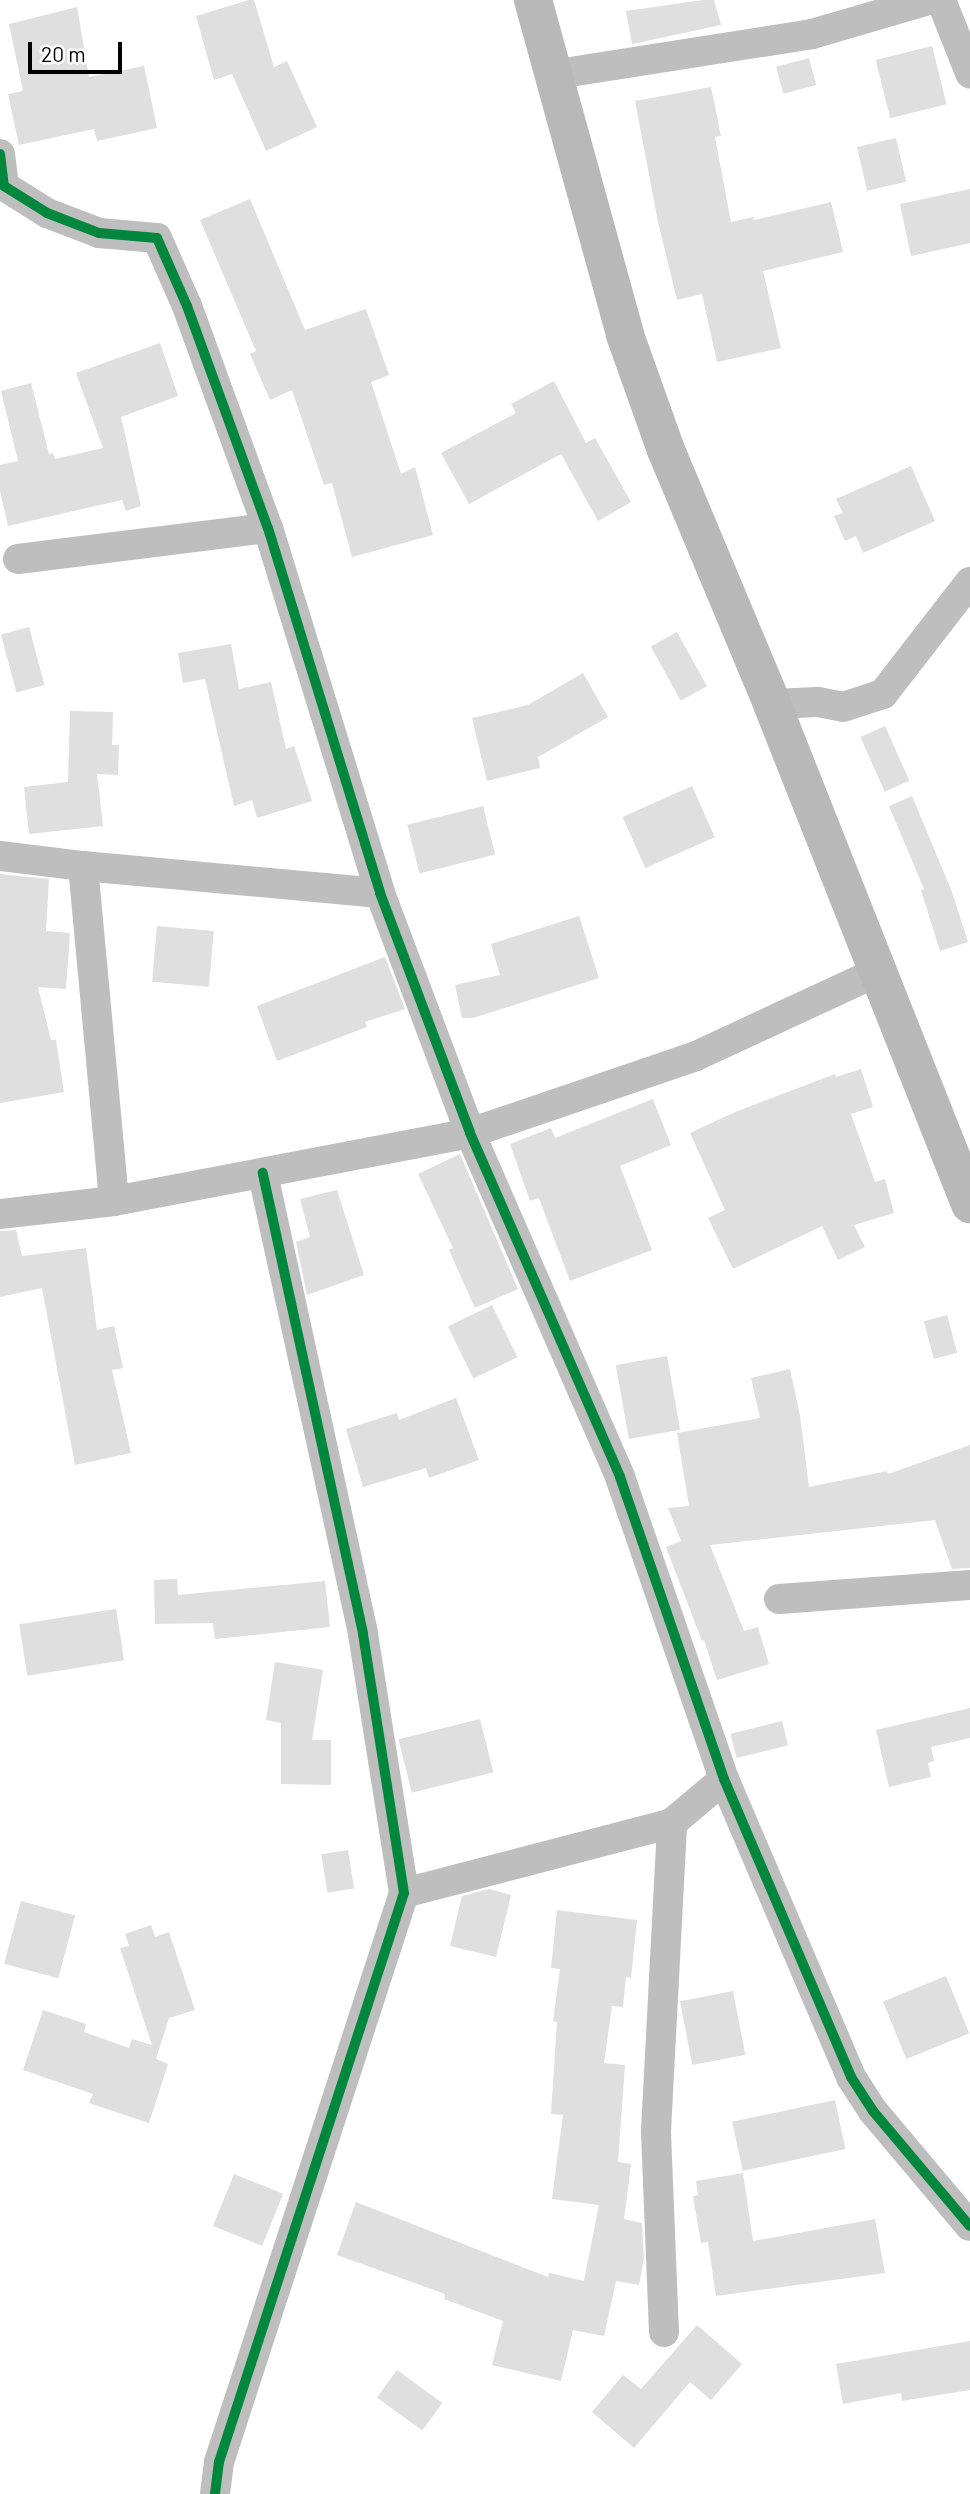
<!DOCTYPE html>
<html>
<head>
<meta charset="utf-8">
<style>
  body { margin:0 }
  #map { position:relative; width:970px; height:2494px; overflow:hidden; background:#fff; font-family:Barlow,sans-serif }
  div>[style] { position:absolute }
  .building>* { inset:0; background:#dfdfdf; transform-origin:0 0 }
  .street>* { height:30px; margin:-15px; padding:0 15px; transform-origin:15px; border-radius:15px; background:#bebebe }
  .secondary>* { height:38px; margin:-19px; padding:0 19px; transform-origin:19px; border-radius:19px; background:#b8b8b8 }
  .cycleway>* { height:10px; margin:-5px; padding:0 5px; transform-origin:5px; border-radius:5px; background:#00873e }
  span { translate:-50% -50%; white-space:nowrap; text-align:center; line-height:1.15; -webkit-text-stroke:6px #fff; paint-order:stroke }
  .scale { position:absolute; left:28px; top:42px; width:94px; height:32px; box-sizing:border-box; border:4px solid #000; border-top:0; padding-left:9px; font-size:21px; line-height:24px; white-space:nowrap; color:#000; -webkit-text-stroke:5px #fff; paint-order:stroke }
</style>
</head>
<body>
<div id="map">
  <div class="building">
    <i style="clip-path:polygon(249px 0,254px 0,274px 67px,287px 61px,317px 127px,266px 151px,232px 74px,214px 80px,196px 16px)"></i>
    <i style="clip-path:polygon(703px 0,714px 0,721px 25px,632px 44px,626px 11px)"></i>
    <i style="clip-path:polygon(77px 7px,89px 77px,144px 66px,157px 128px,97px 141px,94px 129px,19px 145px,8px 94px,23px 91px,9px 24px)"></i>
    <i style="left:932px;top:46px;width:60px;height:58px;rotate:76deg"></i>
    <i style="left:809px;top:58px;width:28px;height:34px;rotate:75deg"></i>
    <i style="clip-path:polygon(711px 87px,721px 136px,715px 137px,731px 222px,753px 217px,754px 220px,831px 202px,843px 252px,763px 271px,781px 348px,717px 362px,702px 294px,677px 300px,658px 222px,635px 101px)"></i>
    <i style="left:896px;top:138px;width:45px;height:40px;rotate:77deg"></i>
    <i style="clip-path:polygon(970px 189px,970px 243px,911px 256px,900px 204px)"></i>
    <i style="clip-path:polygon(250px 199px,305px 330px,366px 309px,389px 375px,371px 382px,401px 474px,415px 467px,433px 535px,352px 557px,332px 483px,324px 485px,292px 390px,270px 400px,250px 354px,256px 351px,200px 220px)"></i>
    <i style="clip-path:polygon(160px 343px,178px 396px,121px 417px,141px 506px,126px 511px,122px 500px,8px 526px,0 491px,0 465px,18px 461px,1px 391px,31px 383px,49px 454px,53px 453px,55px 459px,103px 448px,76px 373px)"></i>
    <i style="clip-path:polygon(554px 381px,586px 443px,595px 438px,631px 502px,598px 521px,561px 454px,469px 504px,441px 453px,516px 413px,511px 404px)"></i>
    <i style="clip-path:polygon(911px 466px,935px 521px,863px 553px,856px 536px,845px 541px,834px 516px,843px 513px,836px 499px)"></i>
    <i style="left:29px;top:627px;width:60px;height:29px;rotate:75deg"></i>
    <i style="left:677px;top:632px;width:62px;height:30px;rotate:61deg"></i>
    <i style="clip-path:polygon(231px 644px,239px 689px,271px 682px,286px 749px,294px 746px,312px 801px,257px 818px,252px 800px,234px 806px,205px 679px,183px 683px,178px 653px)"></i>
    <i style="clip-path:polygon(583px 673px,608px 717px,538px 757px,540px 768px,487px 781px,472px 718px,528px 705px)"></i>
    <i style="clip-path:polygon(70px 711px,113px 712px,112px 745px,119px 745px,118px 775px,97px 774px,103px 826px,29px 834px,24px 787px,68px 782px)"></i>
    <i style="left:885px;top:726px;width:60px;height:27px;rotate:66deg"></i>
    <i style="left:692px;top:786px;width:56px;height:76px;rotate:66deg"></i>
    <i style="clip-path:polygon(912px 796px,952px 892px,968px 942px,940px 951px,921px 890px,924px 889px,889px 806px)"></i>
    <i style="left:483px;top:806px;width:50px;height:78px;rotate:76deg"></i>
    <i style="clip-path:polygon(0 874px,49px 879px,46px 931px,70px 933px,66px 989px,38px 987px,51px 1040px,56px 1040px,64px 1092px,0 1103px)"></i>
    <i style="clip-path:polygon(579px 916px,599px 978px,473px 1018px,462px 1018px,455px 985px,500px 975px,491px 944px)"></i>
    <i style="left:157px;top:926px;width:57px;height:56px;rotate:5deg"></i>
    <i style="clip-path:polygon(385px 957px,405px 1009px,365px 1022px,367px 1027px,277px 1061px,257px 1006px)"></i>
    <i style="clip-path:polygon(861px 1069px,873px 1107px,851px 1114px,875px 1182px,885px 1179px,894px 1213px,854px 1225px,865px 1247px,838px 1260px,822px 1226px,733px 1269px,708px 1218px,725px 1210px,690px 1133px,735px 1112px,835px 1074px,836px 1077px)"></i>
    <i style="clip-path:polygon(653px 1099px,671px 1145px,620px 1166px,652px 1250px,570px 1281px,539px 1198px,530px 1201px,510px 1144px,551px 1128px,555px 1138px)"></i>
    <i style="clip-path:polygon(460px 1154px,518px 1289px,475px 1308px,449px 1250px,453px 1248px,418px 1174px)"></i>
    <i style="clip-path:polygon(337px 1190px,364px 1275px,307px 1295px,296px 1242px,310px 1237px,300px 1199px)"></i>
    <i style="clip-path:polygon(16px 1230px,22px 1256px,86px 1248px,97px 1330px,114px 1326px,123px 1368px,112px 1370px,131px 1453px,75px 1465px,42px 1288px,0 1297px,0 1231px)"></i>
    <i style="left:492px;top:1305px;width:58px;height:49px;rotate:64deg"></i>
    <i style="left:947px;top:1315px;width:39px;height:24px;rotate:75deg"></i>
    <i style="left:667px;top:1356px;width:75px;height:52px;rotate:80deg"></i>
    <i style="clip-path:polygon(790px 1369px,800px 1416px,809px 1487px,887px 1471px,888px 1474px,970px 1445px,970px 1568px,952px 1569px,935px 1520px,710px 1545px,744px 1631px,758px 1627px,769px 1664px,717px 1680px,704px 1640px,702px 1641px,666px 1547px,681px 1541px,668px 1508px,689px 1506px,677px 1433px,760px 1418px,751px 1378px)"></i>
    <i style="clip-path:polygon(456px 1398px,479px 1460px,429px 1478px,426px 1468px,363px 1487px,346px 1429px,397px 1413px,399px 1420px)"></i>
    <i style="clip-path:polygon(177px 1579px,178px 1595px,325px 1581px,330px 1627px,215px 1639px,213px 1623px,155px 1624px,154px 1580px)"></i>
    <i style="left:116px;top:1609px;width:52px;height:98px;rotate:81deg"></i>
    <i style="clip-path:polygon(275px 1662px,323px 1670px,312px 1740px,331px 1740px,331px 1785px,281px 1784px,281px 1723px,266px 1720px)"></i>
    <i style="clip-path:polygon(970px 1708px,970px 1738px,931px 1747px,934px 1761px,928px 1763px,931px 1777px,889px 1787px,876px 1730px)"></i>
    <i style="left:480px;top:1719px;width:55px;height:84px;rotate:76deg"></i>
    <i style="left:782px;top:1721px;width:25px;height:53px;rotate:76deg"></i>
    <i style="left:348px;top:1850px;width:39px;height:27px;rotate:81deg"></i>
    <i style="clip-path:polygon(489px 1889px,511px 1895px,496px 1957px,450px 1946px,462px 1896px)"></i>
    <i style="left:21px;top:1901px;width:56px;height:65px;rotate:15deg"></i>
    <i style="clip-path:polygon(557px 1910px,637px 1920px,631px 1978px,626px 1977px,623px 2007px,612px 2006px,604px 2063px,625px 2065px,618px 2162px,631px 2164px,624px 2219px,642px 2223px,644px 2259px,639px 2285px,616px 2281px,604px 2336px,573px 2330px,561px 2381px,492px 2365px,503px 2321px,444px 2299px,445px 2294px,337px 2255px,356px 2202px,548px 2277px,549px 2273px,584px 2281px,599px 2205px,552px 2199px,563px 2115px,551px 2114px,557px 2022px,553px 2021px,560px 1969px,551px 1968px)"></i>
    <i style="clip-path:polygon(151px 1925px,155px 1937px,169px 1932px,195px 2010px,169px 2018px,156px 2059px,168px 2064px,149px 2123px,89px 2103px,93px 2094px,23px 2070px,43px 2010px,86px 2024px,84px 2032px,129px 2048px,132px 2039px,152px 2045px,120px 1948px,129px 1946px,125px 1934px)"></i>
    <i style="left:946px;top:1976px;width:62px;height:68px;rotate:68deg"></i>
    <i style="left:733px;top:1991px;width:65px;height:54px;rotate:79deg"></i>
    <i style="left:835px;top:2100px;width:50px;height:105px;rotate:78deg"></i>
    <i style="clip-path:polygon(743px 2173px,753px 2241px,875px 2219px,885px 2273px,716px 2296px,708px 2242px,701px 2243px,693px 2196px,698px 2195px,696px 2181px)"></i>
    <i style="left:234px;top:2174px;width:53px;height:56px;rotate:22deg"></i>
    <i style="clip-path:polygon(697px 2325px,742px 2364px,711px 2400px,690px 2382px,634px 2448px,592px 2412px,623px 2375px,641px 2389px)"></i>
    <i style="clip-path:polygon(970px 2341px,970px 2390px,902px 2401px,901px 2393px,843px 2404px,836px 2364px)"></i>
    <i style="left:397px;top:2370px;width:56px;height:34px;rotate:36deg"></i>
  </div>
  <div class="street">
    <i style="left:941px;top:0;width:79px;rotate:68.3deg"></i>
    <i style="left:551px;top:75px;width:264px;rotate:-8.9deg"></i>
    <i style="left:812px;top:34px;width:122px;rotate:-16.2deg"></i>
    <i style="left:0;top:154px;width:32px;rotate:83deg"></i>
    <i style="left:4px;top:186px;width:51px;rotate:32.1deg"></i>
    <i style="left:47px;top:213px;width:56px;rotate:21deg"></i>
    <i style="left:99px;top:233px;width:58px;rotate:4.9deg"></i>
    <i style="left:157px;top:238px;width:74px;rotate:66.2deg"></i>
    <i style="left:187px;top:306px;width:236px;rotate:70deg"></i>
    <i style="left:268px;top:528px;width:382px;rotate:72.9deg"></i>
    <i style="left:380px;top:893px;width:256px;rotate:69.4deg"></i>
    <i style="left:470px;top:1133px;width:375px;rotate:66.4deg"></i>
    <i style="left:620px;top:1477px;width:319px;rotate:71deg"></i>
    <i style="left:724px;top:1779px;width:324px;rotate:66.9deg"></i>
    <i style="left:851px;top:2077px;width:40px;rotate:57.1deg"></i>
    <i style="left:873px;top:2111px;width:150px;rotate:49.9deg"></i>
    <i style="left:18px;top:559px;width:252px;rotate:-7.1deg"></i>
    <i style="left:772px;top:704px;width:46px;rotate:-2.5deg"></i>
    <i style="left:818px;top:702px;width:25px;rotate:11deg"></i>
    <i style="left:843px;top:707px;width:42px;rotate:-18deg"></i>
    <i style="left:883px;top:694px;width:142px;rotate:-52.2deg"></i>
    <i style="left:0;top:856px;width:84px;rotate:6.9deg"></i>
    <i style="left:83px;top:866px;width:336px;rotate:84.7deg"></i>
    <i style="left:83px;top:866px;width:298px;rotate:5.2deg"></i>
    <i style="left:0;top:1214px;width:115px;rotate:-6.5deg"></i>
    <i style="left:114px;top:1201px;width:362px;rotate:-10.8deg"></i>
    <i style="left:470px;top:1133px;width:239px;rotate:-18.8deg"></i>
    <i style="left:696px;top:1056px;width:200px;rotate:-24.9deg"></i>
    <i style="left:779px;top:1599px;width:192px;rotate:-4.2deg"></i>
    <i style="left:404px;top:1893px;width:277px;rotate:-14.6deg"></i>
    <i style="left:672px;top:1823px;width:68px;rotate:-40.2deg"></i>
    <i style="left:664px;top:2332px;width:201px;rotate:-92.3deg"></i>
    <i style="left:656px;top:2131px;width:308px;rotate:-87deg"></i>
    <i style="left:215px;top:2494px;width:32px;rotate:-83deg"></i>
    <i style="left:219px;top:2462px;width:598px;rotate:-71.99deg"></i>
    <i style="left:404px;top:1893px;width:263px;rotate:-99deg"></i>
    <i style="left:363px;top:1633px;width:471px;rotate:-102.3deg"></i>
  </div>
  <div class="secondary">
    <i style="left:533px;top:0;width:347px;rotate:74.6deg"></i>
    <i style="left:625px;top:335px;width:122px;rotate:70.4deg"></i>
    <i style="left:666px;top:450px;width:275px;rotate:67.3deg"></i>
    <i style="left:772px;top:704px;width:538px;rotate:68.4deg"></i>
  </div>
  <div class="cycleway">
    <i style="left:0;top:154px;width:32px;rotate:83deg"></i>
    <i style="left:4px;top:186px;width:51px;rotate:32.1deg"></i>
    <i style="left:47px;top:213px;width:56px;rotate:21deg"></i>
    <i style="left:99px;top:233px;width:58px;rotate:4.9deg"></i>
    <i style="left:157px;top:238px;width:74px;rotate:66.2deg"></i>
    <i style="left:187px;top:306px;width:236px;rotate:70deg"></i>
    <i style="left:268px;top:528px;width:382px;rotate:72.9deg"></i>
    <i style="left:380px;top:893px;width:256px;rotate:69.4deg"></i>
    <i style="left:470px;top:1133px;width:375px;rotate:66.4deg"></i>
    <i style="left:620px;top:1477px;width:319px;rotate:71deg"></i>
    <i style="left:724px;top:1779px;width:324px;rotate:66.9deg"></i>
    <i style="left:851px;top:2077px;width:40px;rotate:57.1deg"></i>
    <i style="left:873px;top:2111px;width:150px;rotate:49.9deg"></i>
    <i style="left:215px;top:2494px;width:32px;rotate:-83deg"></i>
    <i style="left:219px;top:2462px;width:598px;rotate:-71.99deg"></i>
    <i style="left:404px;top:1893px;width:263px;rotate:-99deg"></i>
    <i style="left:363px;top:1633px;width:471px;rotate:-102.3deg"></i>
  </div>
  <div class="scale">20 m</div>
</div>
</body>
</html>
